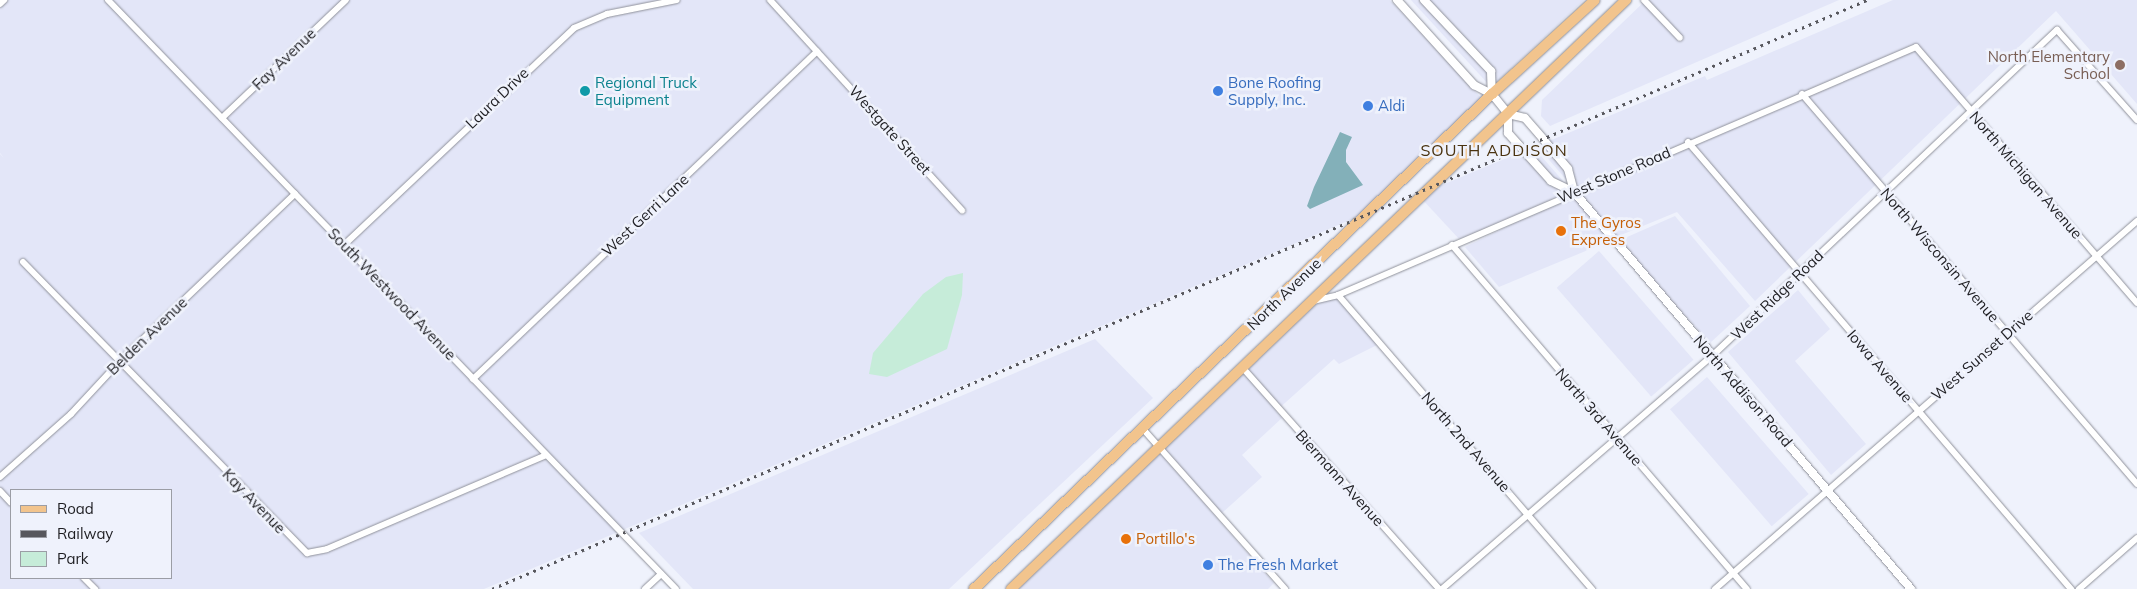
<!DOCTYPE html>
<html>
<head>
<meta charset="utf-8">
<style>
  body { margin:0 }
  #map { position:relative; width:2137px; height:589px; overflow:hidden; background:#eff2fc; font-family:Mulish,sans-serif }
  div>[style] { position:absolute }
  .built>* { inset:0; background:#e3e6f8; transform-origin:0 0 }
  .green>* { inset:0; background:#c6ecd9 }
  .water>* { inset:0; background:#83b0b9 }
  .roads { filter:drop-shadow(0 0 1px #8f919a) drop-shadow(0 0 1px #8f919a) }
  .minor>* { height:6px; margin:-3px; padding:0 3px; transform-origin:3px; border-radius:3px; background:#fff }
  .tertiary>* { height:8px; margin:-4px; padding:0 4px; transform-origin:4px; border-radius:4px; background:#fff }
  .primary>* { height:10px; margin:-5px; padding:0 5px; transform-origin:5px; border-radius:5px; background:#f2c48d }
  .rail>* { height:2.5px; margin-top:-1.25px; transform-origin:0; background:repeating-linear-gradient(90deg,#57575d 0 2.5px,transparent 0 7.5px) }
  .dots>* { width:14px; height:14px; translate:-50% -50%; box-sizing:border-box; border:2px solid #eff2fc; border-radius:50% }
  span { translate:-50% -50%; white-space:nowrap; text-align:center; line-height:1.15; -webkit-text-stroke:5px #eff2fc; paint-order:stroke }
  .education-label { font-size:15px; color:#785e54 }
  .right { translate:-100% -50%; text-align:right }
  .street-label { font-size:15px; color:#1e1e22 }
  .culture-label { font-size:15px; color:#0d838f }
  .left { translate:0 -50%; text-align:left }
  .shop-label { font-size:15px; color:#366cbe }
  .food-label { font-size:15px; color:#c56008 }
  .neighbourhood-label { font-size:16px; color:#4a3310; letter-spacing:1px }
  .legend { position:absolute; left:10px; top:489px; width:162px; height:90px; box-sizing:border-box; background:#eff2fc; border:1px solid #9b9da5; margin:0; padding:6px 9px; list-style:none; font-size:15px; color:#1e1e22 }
  .legend li { display:flex; align-items:center; gap:10px; height:25px }
  .legend b { width:25px; border:1px solid #9b9da5 }
</style>
</head>
<body>
<div id="map">
  <div class="built">
    <i style="clip-path:polygon(evenodd,0 0,1390px 0,1484px 101px,1364px 214px,484px 589px,0 589px,0 154px,4px 158px,0 153px,0 0,11px 490px,171px 490px,171px 578px,11px 578px,11px 490px)"></i>
    <i style="clip-path:polygon(1411px 0,1584px 0,1491px 87px)"></i>
    <i style="clip-path:polygon(1646px 0,1839px 0,1550px 126px,1541px 116px,1542px 100px)"></i>
    <i style="clip-path:polygon(1893px 0,2137px 0,2137px 104px,2056px 11px,1755px 301px,1677px 212px,1616px 237px,1537px 146px,1705px 76px,1707px 80px)"></i>
    <i style="clip-path:polygon(1533px 147px,1572px 191px,1460px 240px,1421px 198px,1430px 190px)"></i>
    <i style="clip-path:polygon(1574px 194px,1612px 240px,1499px 287px,1465px 247px)"></i>
    <i style="clip-path:polygon(1675px 216px,1750px 306px,1710px 343px,1618px 241px)"></i>
    <i style="left:1599px;top:251px;width:144px;height:56px;rotate:49deg"></i>
    <i style="clip-path:polygon(1798px 290px,1830px 329px,1795px 361px,1866px 444px,1831px 475px,1728px 352px)"></i>
    <i style="clip-path:polygon(1341px 296px,1383px 342px,1339px 364px,1334px 359px,1276px 411px,1282px 418px,1242px 455px,1262px 477px,1222px 513px,1162px 447px,1313px 304px)"></i>
    <i style="clip-path:polygon(1095px 339px,1153px 398px,949px 589px,693px 589px,639px 533px)"></i>
    <i style="left:1707px;top:377px;width:155px;height:49px;rotate:49deg"></i>
    <i style="clip-path:polygon(1158px 451px,1274px 583px,1268px 589px,1015px 589px)"></i>
  </div>
  <div class="green">
    <i style="clip-path:polygon(963px 273px,962px 295px,947px 349px,887px 377px,869px 374px,873px 353px,923px 294px,946px 277px)"></i>
  </div>
  <div class="water">
    <i style="clip-path:polygon(1340px 132px,1352px 137px,1346px 150px,1346px 162px,1363px 185px,1310px 209px,1307px 206px,1314px 187px)"></i>
  </div>
  <div class="roads">
    <div class="minor">
      <i style="left:108px;top:0;width:818px;rotate:46.04deg"></i>
      <i style="left:770px;top:0;width:285px;rotate:47.6deg"></i>
      <i style="left:1644px;top:0;width:52px;rotate:46.5deg"></i>
      <i style="left:0;top:4px;width:6px;rotate:-45deg"></i>
      <i style="left:1802px;top:94px;width:514px;rotate:49.34deg"></i>
      <i style="left:222px;top:118px;width:171px;rotate:-43.6deg"></i>
      <i style="left:1688px;top:142px;width:589px;rotate:49.41deg"></i>
      <i style="left:345px;top:244px;width:315px;rotate:-43.3deg"></i>
      <i style="left:574px;top:28px;width:36px;rotate:-23deg"></i>
      <i style="left:607px;top:14px;width:71px;rotate:-11.3deg"></i>
      <i style="left:1452px;top:245px;width:453px;rotate:49.4deg"></i>
      <i style="left:23px;top:262px;width:407px;rotate:45.7deg"></i>
      <i style="left:307px;top:553px;width:20px;rotate:-11deg"></i>
      <i style="left:327px;top:549px;width:238px;rotate:-23.2deg"></i>
      <i style="left:1338px;top:295px;width:389px;rotate:49.2deg"></i>
      <i style="left:1313px;top:301px;width:26px;rotate:-13deg"></i>
      <i style="left:1338px;top:295px;width:629px;rotate:-23.22deg"></i>
      <i style="left:1916px;top:47px;width:338px;rotate:49.2deg"></i>
      <i style="left:1242px;top:367px;width:297px;rotate:48.4deg"></i>
      <i style="left:473px;top:379px;width:475px;rotate:-43.6deg"></i>
      <i style="left:1143px;top:429px;width:214px;rotate:48.4deg"></i>
      <i style="left:0;top:477px;width:95px;rotate:-41.6deg"></i>
      <i style="left:71px;top:414px;width:72px;rotate:-47.2deg"></i>
      <i style="left:120px;top:361px;width:242px;rotate:-43.7deg"></i>
      <i style="left:0;top:491px;width:16px;rotate:47deg"></i>
      <i style="left:84px;top:578px;width:16px;rotate:45deg"></i>
      <i style="left:645px;top:589px;width:22px;rotate:-43deg"></i>
      <i style="left:1442px;top:589px;width:357px;rotate:-40.8deg"></i>
      <i style="left:1712px;top:356px;width:475px;rotate:-43.4deg"></i>
      <i style="left:2057px;top:30px;width:120px;rotate:48.4deg"></i>
      <i style="left:1715px;top:589px;width:560px;rotate:-41.09deg"></i>
      <i style="left:2079px;top:589px;width:77px;rotate:-41.3deg"></i>
    </div>
    <div class="tertiary">
      <i style="left:1397px;top:0;width:115px;rotate:47.8deg"></i>
      <i style="left:1474px;top:85px;width:20px;rotate:27deg"></i>
      <i style="left:1492px;top:94px;width:26px;rotate:51deg"></i>
      <i style="left:1508px;top:114px;width:17px;rotate:13deg"></i>
      <i style="left:1525px;top:118px;width:28px;rotate:49deg"></i>
      <i style="left:1543px;top:139px;width:39px;rotate:50deg"></i>
      <i style="left:1568px;top:169px;width:24px;rotate:75deg"></i>
      <i style="left:1574px;top:192px;width:521px;rotate:49.67deg"></i>
      <i style="left:1424px;top:0;width:98px;rotate:46.7deg"></i>
      <i style="left:1491px;top:71px;width:23px;rotate:88deg"></i>
      <i style="left:1508px;top:114px;width:19px;rotate:90deg"></i>
      <i style="left:1508px;top:133px;width:64px;rotate:48.1deg"></i>
      <i style="left:1551px;top:181px;width:25px;rotate:26deg"></i>
    </div>
    <div class="primary">
      <i style="left:974px;top:589px;width:716px;rotate:-43.7deg"></i>
      <i style="left:1492px;top:94px;width:139px;rotate:-42.4deg"></i>
      <i style="left:1011px;top:589px;width:852px;rotate:-43.76deg"></i>
    </div>
  </div>
  <div class="rail">
    <i style="left:492px;top:589px;width:1496px;rotate:-23.19deg"></i>
  </div>
  <div class="dots">
    <i style="left:2120px;top:65px;background:#8d6e63"></i>
    <i style="left:585px;top:91px;background:#0f9aa8"></i>
    <i style="left:1218px;top:91px;background:#3f7fe0"></i>
    <i style="left:1368px;top:106px;background:#3f7fe0"></i>
    <i style="left:1561px;top:231px;background:#e8710a"></i>
    <i style="left:1126px;top:539px;background:#e8710a"></i>
    <i style="left:1208px;top:565px;background:#3f7fe0"></i>
  </div>
  <div class="education-label">
    <span class="right" style="left:2110px;top:65px">North Elementary<br>School</span>
  </div>
  <div class="street-label">
    <span style="left:284px;top:59px;rotate:-44deg">Fay Avenue</span>
    <span style="left:497px;top:98px;rotate:-44deg">Laura Drive</span>
    <span style="left:890px;top:130px;rotate:48deg">Westgate Street</span>
    <span style="left:1614px;top:175px;rotate:-23deg">West Stone Road</span>
    <span style="left:2026px;top:175px;rotate:49deg">North Michigan Avenue</span>
    <span style="left:645px;top:215px;rotate:-43deg">West Gerri Lane</span>
    <span style="left:1940px;top:255px;rotate:49deg">North Wisconsin Avenue</span>
    <span style="left:392px;top:294px;rotate:46deg">South Westwood Avenue</span>
    <span style="left:1284px;top:294px;rotate:-44deg">North Avenue</span>
    <span style="left:1777px;top:295px;rotate:-44deg">West Ridge Road</span>
    <span style="left:147px;top:336px;rotate:-44deg">Belden Avenue</span>
    <span style="left:1982px;top:355px;rotate:-41deg">West Sunset Drive</span>
    <span style="left:1880px;top:366px;rotate:49deg">Iowa Avenue</span>
    <span style="left:1743px;top:391px;rotate:49deg">North Addison Road</span>
    <span style="left:1599px;top:417px;rotate:49deg">North 3rd Avenue</span>
    <span style="left:1466px;top:442px;rotate:49deg">North 2nd Avenue</span>
    <span style="left:1340px;top:478px;rotate:48deg">Biermann Avenue</span>
    <span style="left:254px;top:501px;rotate:46deg">Kay Avenue</span>
  </div>
  <div class="culture-label">
    <span class="left" style="left:595px;top:91px">Regional Truck<br>Equipment</span>
  </div>
  <div class="shop-label">
    <span class="left" style="left:1228px;top:91px">Bone Roofing<br>Supply, Inc.</span>
    <span class="left" style="left:1378px;top:106px">Aldi</span>
    <span class="left" style="left:1218px;top:565px">The Fresh Market</span>
  </div>
  <div class="food-label">
    <span class="left" style="left:1571px;top:231px">The Gyros<br>Express</span>
    <span class="left" style="left:1136px;top:539px">Portillo's</span>
  </div>
  <div class="neighbourhood-label">
    <span style="left:1494px;top:150px">SOUTH ADDISON</span>
  </div>
  <ul class="legend">
  <li><b style="height:6px;background:#f2c48d"></b>Road</li>
  <li><b style="height:6px;background:#57575d"></b>Railway</li>
  <li><b style="height:14px;background:#c6ecd9"></b>Park</li>
  </ul>
</div>
</body>
</html>
